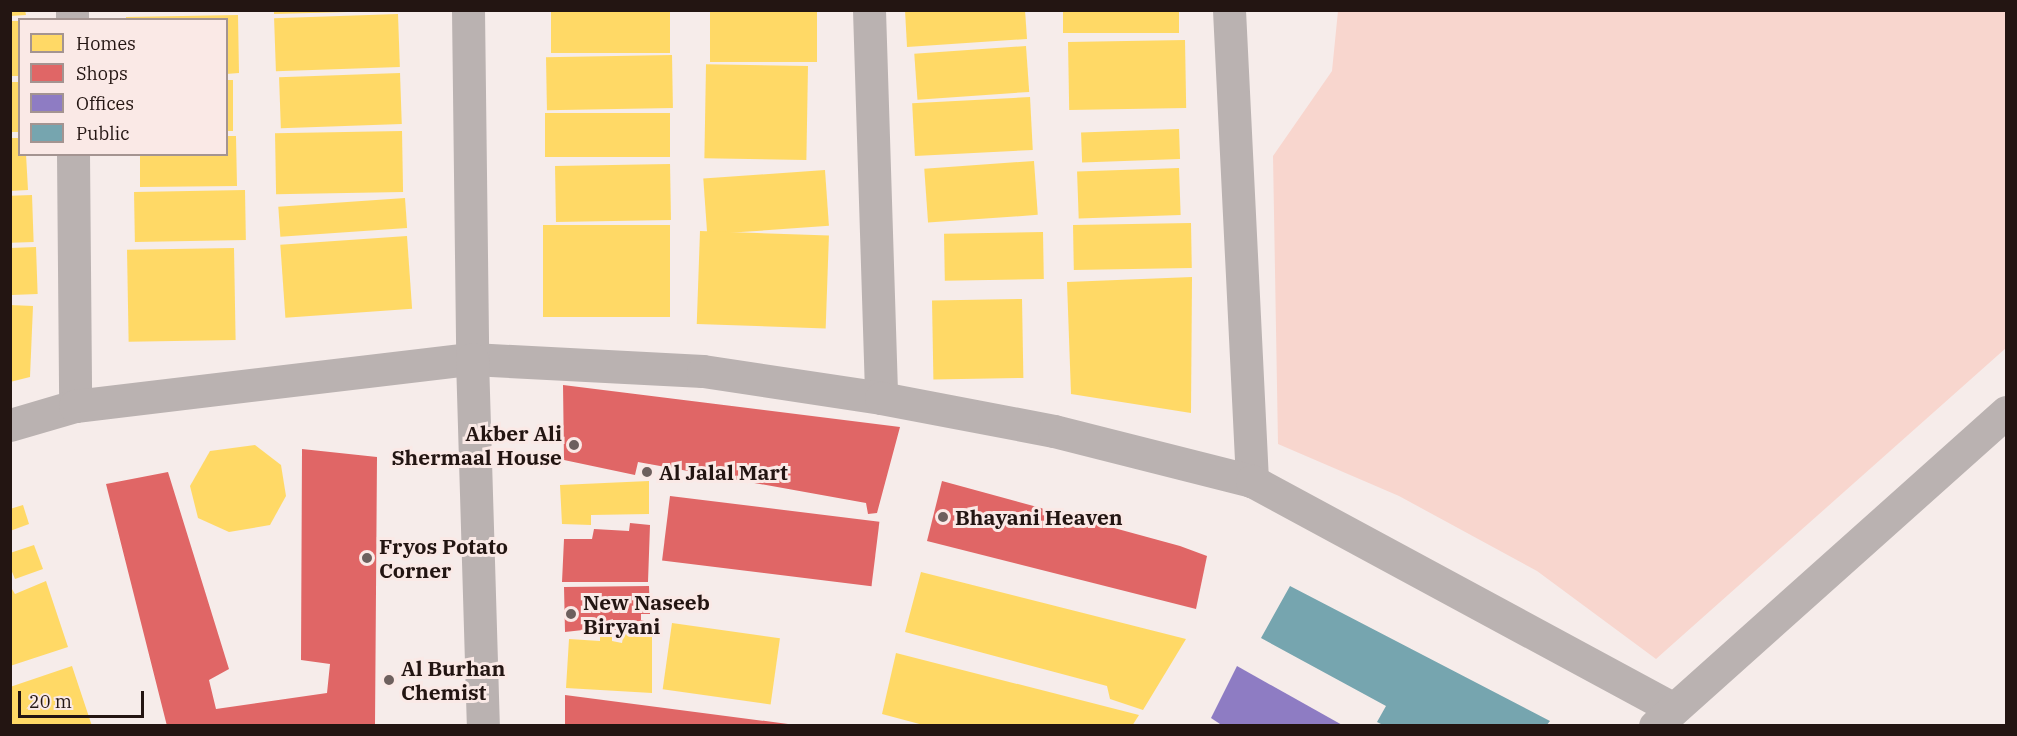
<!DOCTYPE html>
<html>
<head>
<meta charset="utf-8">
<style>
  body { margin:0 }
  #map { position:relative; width:2017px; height:736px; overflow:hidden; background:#f6ecea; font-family:"IBM Plex Serif",serif }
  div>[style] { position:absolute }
  .green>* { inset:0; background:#f8d6ce }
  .homes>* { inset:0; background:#ffd966; transform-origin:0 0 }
  .shops>* { inset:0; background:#e06666; transform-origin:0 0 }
  .offices>* { inset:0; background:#8e7cc3 }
  .public>* { inset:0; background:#76a5af }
  .minor>* { height:33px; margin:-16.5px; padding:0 16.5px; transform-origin:16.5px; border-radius:16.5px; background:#bab2b1 }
  .tertiary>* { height:33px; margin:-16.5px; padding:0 16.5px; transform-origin:16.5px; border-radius:16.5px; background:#bab2b1 }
  .dots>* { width:16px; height:16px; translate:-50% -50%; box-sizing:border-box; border:3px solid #fae9e6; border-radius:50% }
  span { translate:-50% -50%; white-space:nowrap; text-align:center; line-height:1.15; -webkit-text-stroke:6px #fae9e6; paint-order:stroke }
  .poi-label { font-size:21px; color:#231512; font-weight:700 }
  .right { translate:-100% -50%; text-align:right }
  .left { translate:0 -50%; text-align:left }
  .frame { position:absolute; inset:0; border:12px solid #231512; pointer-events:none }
  .legend { position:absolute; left:18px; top:18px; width:210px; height:138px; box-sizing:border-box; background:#fae9e6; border:2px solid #a49491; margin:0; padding:8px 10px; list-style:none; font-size:18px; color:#231512 }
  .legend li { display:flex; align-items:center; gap:12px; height:30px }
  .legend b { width:30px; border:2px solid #a49491 }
  .scale { position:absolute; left:18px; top:691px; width:126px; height:27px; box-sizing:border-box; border:3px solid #231512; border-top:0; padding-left:8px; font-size:18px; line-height:21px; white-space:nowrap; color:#231512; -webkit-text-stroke:4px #fae9e6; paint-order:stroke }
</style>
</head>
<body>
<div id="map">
  <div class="green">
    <i style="clip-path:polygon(1338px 11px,2006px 11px,2006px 348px,1656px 659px,1537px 571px,1399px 496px,1278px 444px,1273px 156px,1332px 71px)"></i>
  </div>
  <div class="homes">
    <i style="clip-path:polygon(10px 10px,25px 10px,26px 15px,10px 16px)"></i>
    <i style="clip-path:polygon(274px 10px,348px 10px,348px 12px,274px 14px)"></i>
    <i style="left:551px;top:10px;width:119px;height:43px"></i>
    <i style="left:710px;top:10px;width:107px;height:52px"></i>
    <i style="clip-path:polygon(905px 10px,1025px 10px,1027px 39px,907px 47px)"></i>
    <i style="left:1063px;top:10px;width:116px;height:23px"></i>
    <i style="left:398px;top:14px;width:53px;height:124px;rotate:88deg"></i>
    <i style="clip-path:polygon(238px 15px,239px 73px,226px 74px,226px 20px,126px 20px,126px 17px)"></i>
    <i style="left:10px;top:21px;width:10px;height:55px"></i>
    <i style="left:1185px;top:40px;width:68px;height:117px;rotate:89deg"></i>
    <i style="left:1026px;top:46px;width:46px;height:112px;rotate:86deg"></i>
    <i style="left:672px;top:55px;width:53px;height:126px;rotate:89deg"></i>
    <i style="left:808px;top:66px;width:94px;height:102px;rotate:91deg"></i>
    <i style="left:400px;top:73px;width:51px;height:121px;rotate:88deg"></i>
    <i style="left:226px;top:80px;width:7px;height:51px"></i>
    <i style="left:20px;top:82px;width:50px;height:10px;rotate:90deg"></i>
    <i style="left:1030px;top:97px;width:53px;height:118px;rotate:87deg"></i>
    <i style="left:670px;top:113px;width:44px;height:125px;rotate:90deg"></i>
    <i style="left:1179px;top:129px;width:30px;height:98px;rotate:88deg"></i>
    <i style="left:402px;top:131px;width:61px;height:127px;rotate:89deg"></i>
    <i style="clip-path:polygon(226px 136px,236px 136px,237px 186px,140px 187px,140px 154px,226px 154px)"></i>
    <i style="clip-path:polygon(10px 138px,20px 138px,20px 154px,26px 154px,28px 190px,10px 191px)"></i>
    <i style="left:1034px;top:161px;width:54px;height:110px;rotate:86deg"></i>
    <i style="left:670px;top:164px;width:56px;height:115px;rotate:89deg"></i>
    <i style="left:1179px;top:168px;width:47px;height:102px;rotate:88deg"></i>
    <i style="left:825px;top:170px;width:56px;height:122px;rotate:86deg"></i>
    <i style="left:245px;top:190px;width:50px;height:111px;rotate:89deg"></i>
    <i style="left:32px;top:195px;width:47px;height:22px;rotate:88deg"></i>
    <i style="left:405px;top:198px;width:30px;height:127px;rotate:86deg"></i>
    <i style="left:1191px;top:223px;width:45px;height:118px;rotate:89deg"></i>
    <i style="left:670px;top:225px;width:92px;height:127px;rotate:90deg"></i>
    <i style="left:700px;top:231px;width:129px;height:93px;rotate:2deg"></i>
    <i style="left:1043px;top:232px;width:47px;height:99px;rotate:89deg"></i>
    <i style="left:407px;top:236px;width:73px;height:127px;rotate:86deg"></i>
    <i style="left:36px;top:247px;width:47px;height:26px;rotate:88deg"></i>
    <i style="left:234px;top:248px;width:92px;height:107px;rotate:89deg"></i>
    <i style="clip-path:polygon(1192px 277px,1191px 413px,1071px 394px,1067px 282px)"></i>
    <i style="left:1022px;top:299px;width:79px;height:90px;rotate:89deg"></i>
    <i style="clip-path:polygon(10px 305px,33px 306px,30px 377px,10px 382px)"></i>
    <i style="clip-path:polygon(255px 445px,281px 465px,286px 496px,270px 525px,229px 532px,198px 518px,190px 486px,210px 451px)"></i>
    <i style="clip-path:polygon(649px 481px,649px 514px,591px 515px,591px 525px,562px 524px,560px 485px)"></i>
    <i style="clip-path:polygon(23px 505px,29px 524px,10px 531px,10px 509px)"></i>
    <i style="clip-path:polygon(34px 545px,43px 569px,15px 579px,10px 567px,10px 553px)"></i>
    <i style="clip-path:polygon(921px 572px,1186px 639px,1143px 710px,1110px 699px,1107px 686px,905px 632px)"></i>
    <i style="clip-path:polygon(46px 581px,68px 647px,10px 666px,10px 586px,15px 594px)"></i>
    <i style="left:672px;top:623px;width:109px;height:67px;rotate:8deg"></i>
    <i style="clip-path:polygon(600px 630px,612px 633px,612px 641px,622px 643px,624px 632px,652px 633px,652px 693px,566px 688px,569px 639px,600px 641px)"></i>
    <i style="clip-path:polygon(896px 653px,1139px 715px,1132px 726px,927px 726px,882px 714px)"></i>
    <i style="clip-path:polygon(72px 666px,92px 726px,10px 726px,10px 687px)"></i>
  </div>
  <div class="shops">
    <i style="clip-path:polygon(563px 385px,900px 427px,877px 513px,868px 514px,866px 503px,638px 462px,635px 475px,564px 460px)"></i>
    <i style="clip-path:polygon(302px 449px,377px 457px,375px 726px,167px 726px,106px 484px,168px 472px,229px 669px,209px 680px,216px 709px,327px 693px,330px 664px,301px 660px)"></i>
    <i style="clip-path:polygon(942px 481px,1180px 546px,1207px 556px,1196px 609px,927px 541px)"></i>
    <i style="left:670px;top:496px;width:211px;height:65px;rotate:7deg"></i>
    <i style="clip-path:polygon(630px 523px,650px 525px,648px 582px,562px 582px,564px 539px,592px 539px,594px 529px,629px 531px)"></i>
    <i style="clip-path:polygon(649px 586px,650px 614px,641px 614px,641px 620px,651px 621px,650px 627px,618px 621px,617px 630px,606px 628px,605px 622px,598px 621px,594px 622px,592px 629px,565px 632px,564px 587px)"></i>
    <i style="clip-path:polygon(565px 695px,788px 724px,788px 726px,565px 726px)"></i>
  </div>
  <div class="offices">
    <i style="clip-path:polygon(1237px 666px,1344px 726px,1223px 726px,1211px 718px)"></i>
  </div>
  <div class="public">
    <i style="clip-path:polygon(1290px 586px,1550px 721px,1546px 726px,1385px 726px,1377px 722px,1386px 706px,1261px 638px)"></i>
  </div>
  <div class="minor">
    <i style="left:72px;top:10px;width:10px;rotate:90deg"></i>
    <i style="left:869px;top:10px;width:388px;rotate:88.2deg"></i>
    <i style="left:1229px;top:10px;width:472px;rotate:87.2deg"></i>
    <i style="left:73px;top:154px;width:252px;rotate:89.5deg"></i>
    <i style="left:10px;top:425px;width:68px;rotate:-16.3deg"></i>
    <i style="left:75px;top:406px;width:400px;rotate:-6.8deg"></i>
    <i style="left:472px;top:359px;width:231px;rotate:3deg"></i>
    <i style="left:703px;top:371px;width:180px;rotate:8.6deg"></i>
    <i style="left:881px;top:398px;width:176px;rotate:10.8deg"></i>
    <i style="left:1054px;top:431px;width:204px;rotate:14.2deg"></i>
    <i style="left:1252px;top:481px;width:479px;rotate:28.4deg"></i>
  </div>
  <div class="tertiary">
    <i style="left:468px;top:10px;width:349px;rotate:89.3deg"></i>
    <i style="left:472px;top:359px;width:367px;rotate:88.3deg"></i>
    <i style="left:1655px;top:726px;width:471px;rotate:-41.8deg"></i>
  </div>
  <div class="dots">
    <i style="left:574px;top:445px;background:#6d605e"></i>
    <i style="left:647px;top:472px;background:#6d605e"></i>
    <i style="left:943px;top:517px;background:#6d605e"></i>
    <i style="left:367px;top:558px;background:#6d605e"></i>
    <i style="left:571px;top:614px;background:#6d605e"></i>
    <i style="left:389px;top:680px;background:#6d605e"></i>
  </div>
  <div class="poi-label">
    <span class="right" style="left:562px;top:445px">Akber Ali<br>Shermaal House</span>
    <span class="left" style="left:659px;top:472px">Al Jalal Mart</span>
    <span class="left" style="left:955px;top:517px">Bhayani Heaven</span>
    <span class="left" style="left:379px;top:558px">Fryos Potato<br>Corner</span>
    <span class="left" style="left:583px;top:614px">New Naseeb<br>Biryani</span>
    <span class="left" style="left:401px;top:680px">Al Burhan<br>Chemist</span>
  </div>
  <div class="frame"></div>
  <ul class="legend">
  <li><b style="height:16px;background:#ffd966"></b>Homes</li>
  <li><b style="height:16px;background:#e06666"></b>Shops</li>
  <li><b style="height:16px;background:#8e7cc3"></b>Offices</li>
  <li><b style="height:16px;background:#76a5af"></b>Public</li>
  </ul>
  <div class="scale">20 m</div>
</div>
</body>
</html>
